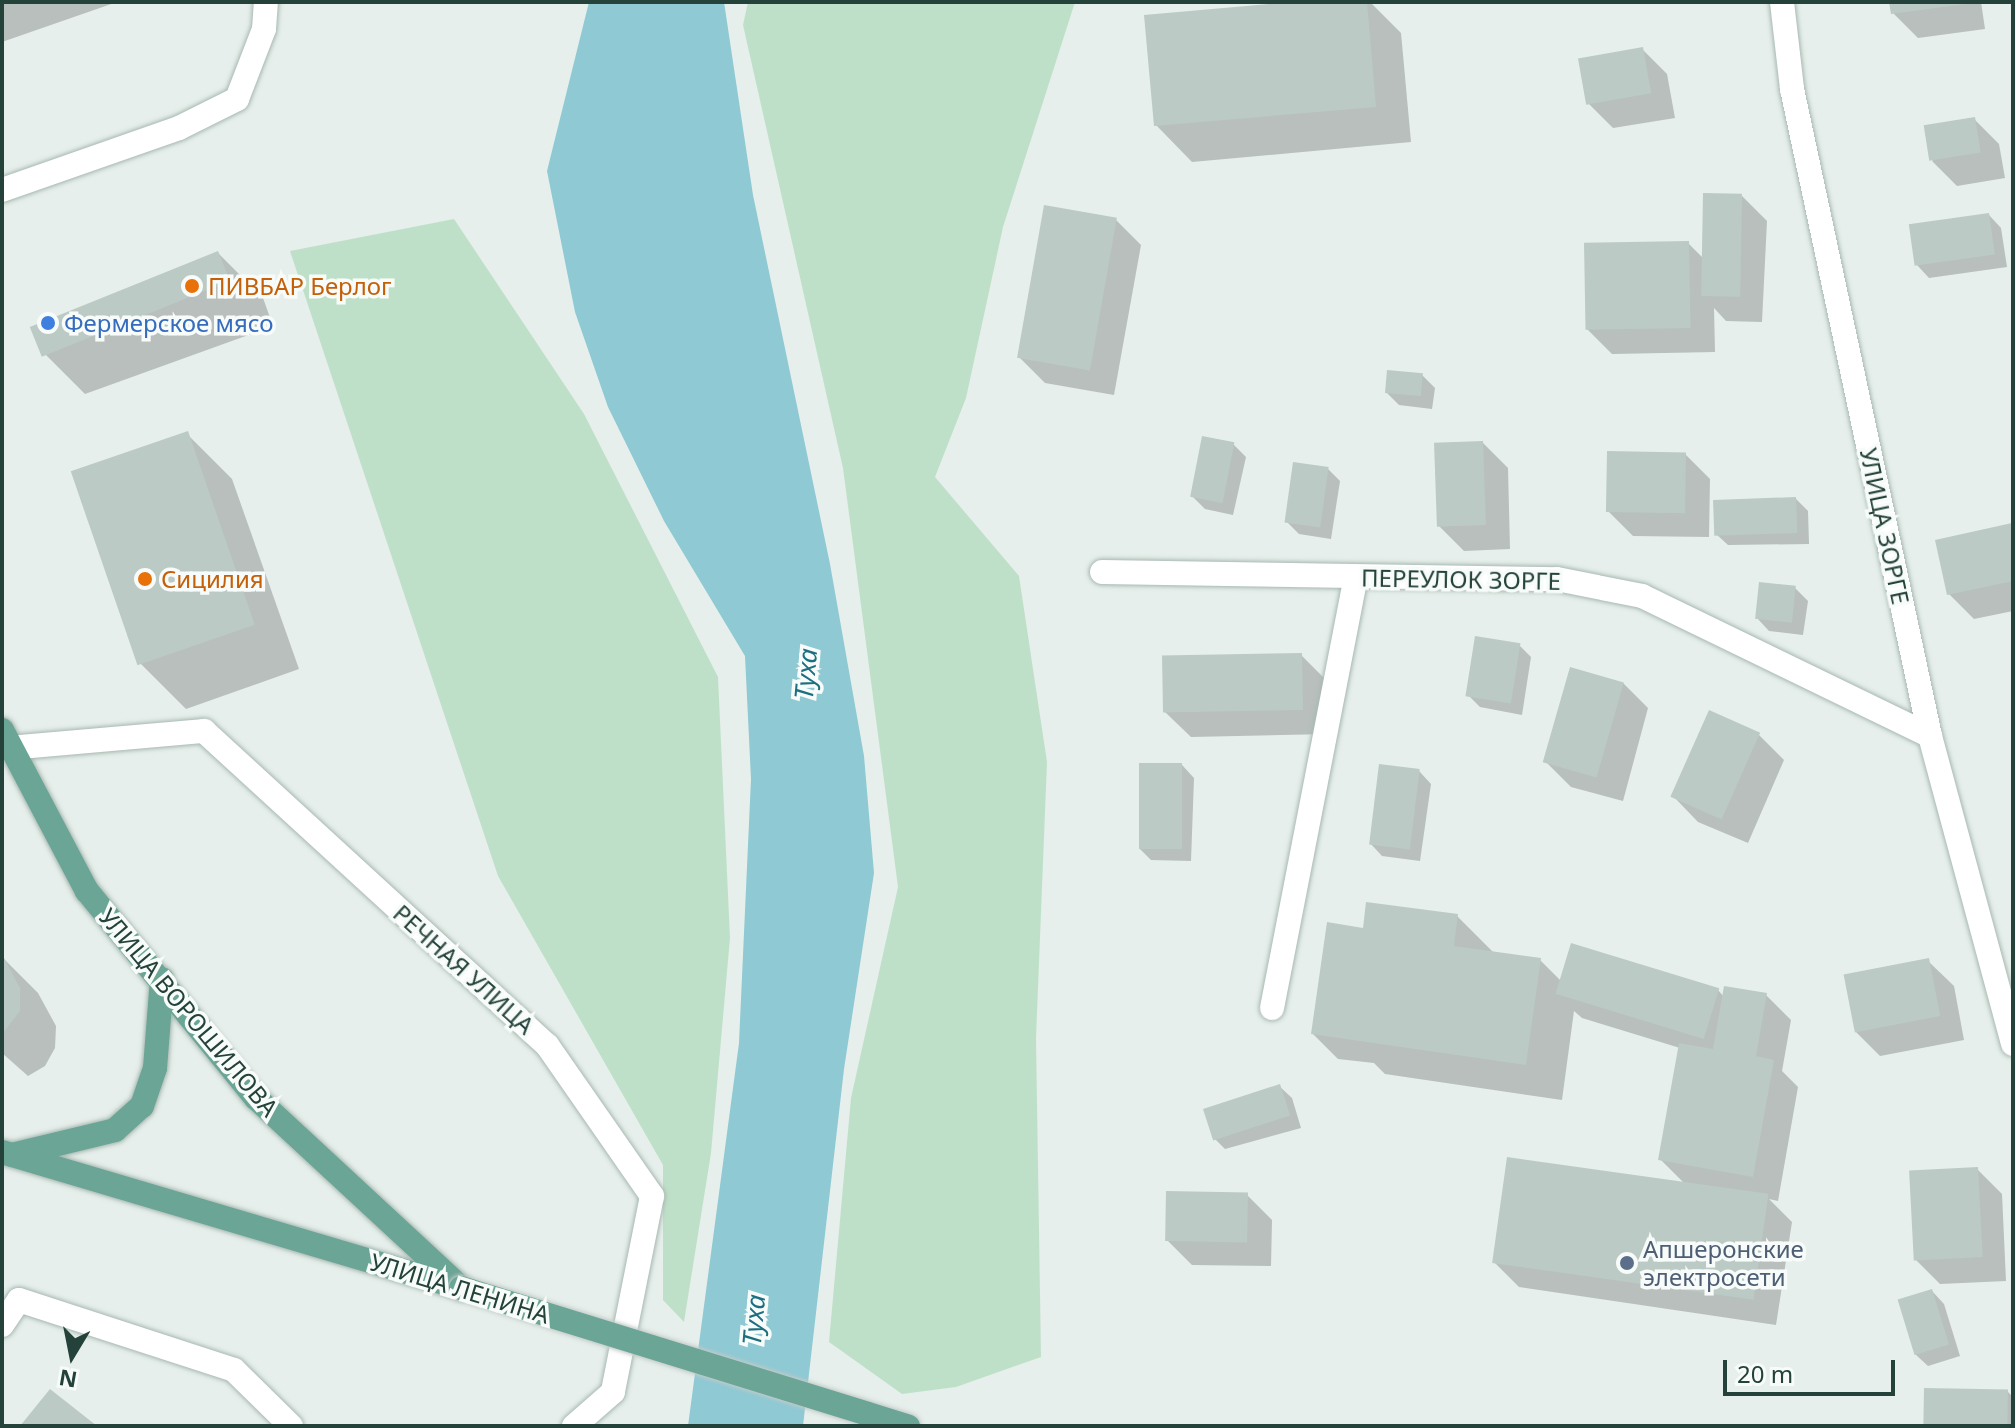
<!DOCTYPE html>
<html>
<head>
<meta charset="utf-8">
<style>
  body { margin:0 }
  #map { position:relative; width:2015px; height:1428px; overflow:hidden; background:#e6efeb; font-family:"Noto Sans",sans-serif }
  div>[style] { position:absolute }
  .green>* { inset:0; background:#bfe0c8 }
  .water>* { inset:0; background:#8ec9d4 }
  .shadow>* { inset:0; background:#0003 }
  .building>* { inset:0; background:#bbcac4; transform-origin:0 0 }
  .roads { filter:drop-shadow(0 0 2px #a8b8b2) drop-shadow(0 0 2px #a8b8b2) }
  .minor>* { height:24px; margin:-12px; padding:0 12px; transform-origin:12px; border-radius:12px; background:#fff }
  .major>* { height:24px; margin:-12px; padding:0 12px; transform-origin:12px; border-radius:12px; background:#6aa596 }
  .bridges { filter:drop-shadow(0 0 2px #c2cac8) drop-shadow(0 0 2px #c2cac8) }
  .major-bridge>* { height:24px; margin:-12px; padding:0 12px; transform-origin:12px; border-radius:12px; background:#6aa596 }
  .dots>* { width:22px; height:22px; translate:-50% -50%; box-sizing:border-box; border:4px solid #f7fbf9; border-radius:50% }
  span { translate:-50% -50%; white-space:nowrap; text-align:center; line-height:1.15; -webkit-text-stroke:7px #f7fbf9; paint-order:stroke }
  .food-label { font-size:24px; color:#c56008 }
  .left { translate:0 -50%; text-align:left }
  .shop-label { font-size:24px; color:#366cbe }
  .street-label { font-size:24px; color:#24423a }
  .service-label { font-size:24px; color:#4e5e75 }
  .water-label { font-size:26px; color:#1c6f80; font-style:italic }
  .frame { position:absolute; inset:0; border:4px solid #24423a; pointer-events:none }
  .north { position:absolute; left:32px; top:1316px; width:80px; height:80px; -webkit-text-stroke:6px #f7fbf9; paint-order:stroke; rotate:190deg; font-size:22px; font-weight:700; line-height:32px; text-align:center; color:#24423a }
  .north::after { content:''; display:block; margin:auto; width:28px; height:36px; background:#24423a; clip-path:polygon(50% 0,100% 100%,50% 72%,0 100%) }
  .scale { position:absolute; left:1723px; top:1360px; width:172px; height:36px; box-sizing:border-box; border:4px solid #24423a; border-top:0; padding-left:10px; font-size:24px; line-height:28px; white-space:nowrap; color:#24423a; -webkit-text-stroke:6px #f7fbf9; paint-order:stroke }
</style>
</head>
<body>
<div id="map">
  <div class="green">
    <i style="clip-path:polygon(748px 2px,1075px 2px,1003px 227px,966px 398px,935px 477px,1019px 576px,1047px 762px,1036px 1038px,1041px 1357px,956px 1387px,902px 1394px,829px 1342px,851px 1098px,898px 887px,843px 468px,743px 25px)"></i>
    <i style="clip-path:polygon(454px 219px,584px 414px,718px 677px,730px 938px,711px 1153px,684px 1322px,663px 1300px,663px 1165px,498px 876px,290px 251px)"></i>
  </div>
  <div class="water">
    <i style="clip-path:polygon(589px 2px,724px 2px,753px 195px,830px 564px,864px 756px,874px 873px,844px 1069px,803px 1426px,688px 1426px,739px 1043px,751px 779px,745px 656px,664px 521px,608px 407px,575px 312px,547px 171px)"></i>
  </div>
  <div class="shadow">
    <i style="clip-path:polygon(2px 2px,117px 2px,2px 42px)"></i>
    <i style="clip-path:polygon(1313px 2px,1370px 2px,1401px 33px,1411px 142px,1192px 162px,1156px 125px)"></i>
    <i style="clip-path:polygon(1891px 2px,1981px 2px,1985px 29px,1918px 38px,1893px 13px)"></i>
    <i style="clip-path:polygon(1642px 49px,1667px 74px,1675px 118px,1613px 128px,1588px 103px)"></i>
    <i style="clip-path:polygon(1974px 119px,1999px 144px,2005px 178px,1957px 186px,1932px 161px)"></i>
    <i style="clip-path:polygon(1742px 196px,1767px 221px,1762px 322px,1726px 321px,1714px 308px,1715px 352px,1612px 354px,1587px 329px,1688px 243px,1703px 258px)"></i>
    <i style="clip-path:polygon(1989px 215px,2001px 228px,2007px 267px,1929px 278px,1917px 265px)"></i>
    <i style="clip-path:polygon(1116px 220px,1141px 245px,1114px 395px,1045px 383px,1020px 358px)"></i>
    <i style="clip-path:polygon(218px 253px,263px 298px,273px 326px,85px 394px,40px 349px)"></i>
    <i style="clip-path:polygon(1422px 375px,1435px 388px,1432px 409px,1399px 405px,1386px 392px)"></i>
    <i style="clip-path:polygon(187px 434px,232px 479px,299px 669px,186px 709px,141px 664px)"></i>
    <i style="clip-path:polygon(1483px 443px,1508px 468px,1510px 549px,1464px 551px,1439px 526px)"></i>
    <i style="clip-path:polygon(1233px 444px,1246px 457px,1233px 515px,1205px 509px,1192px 496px)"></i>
    <i style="clip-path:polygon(1685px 454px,1710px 479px,1709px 537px,1633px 536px,1608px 511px)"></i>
    <i style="clip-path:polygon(1328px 469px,1340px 481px,1331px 539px,1299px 534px,1287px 522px)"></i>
    <i style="clip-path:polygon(1796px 499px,1808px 511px,1809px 544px,1728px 545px,1715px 533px)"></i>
    <i style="clip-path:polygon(2012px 525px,2013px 611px,1974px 619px,1949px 594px)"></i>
    <i style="clip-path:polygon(1795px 588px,1808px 601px,1803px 635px,1769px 631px,1757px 618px)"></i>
    <i style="clip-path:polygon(1519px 645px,1531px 657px,1522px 715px,1480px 707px,1468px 695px)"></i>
    <i style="clip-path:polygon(1301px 655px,1326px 680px,1328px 734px,1191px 737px,1165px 712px)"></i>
    <i style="clip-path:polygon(1623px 683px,1648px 708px,1623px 801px,1571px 787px,1546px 762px)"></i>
    <i style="clip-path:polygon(1759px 735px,1784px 760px,1748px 843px,1698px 822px,1673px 796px)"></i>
    <i style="clip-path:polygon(1182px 765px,1194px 778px,1191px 861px,1151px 860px,1139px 848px)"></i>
    <i style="clip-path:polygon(1419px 771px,1431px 784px,1420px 861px,1382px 856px,1370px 843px)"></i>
    <i style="clip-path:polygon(1457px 916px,1493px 952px,1540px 960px,1561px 981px,1718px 990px,1724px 997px,1766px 995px,1791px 1020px,1782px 1071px,1798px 1087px,1778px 1201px,1769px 1199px,1792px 1222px,1776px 1325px,1519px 1287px,1494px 1262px,1686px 1185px,1660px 1159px,1680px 1048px,1582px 1018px,1574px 1011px,1562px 1100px,1385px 1074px,1374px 1063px,1338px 1059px,1313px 1034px,1362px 930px)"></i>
    <i style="clip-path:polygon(2px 957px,38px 993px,56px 1026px,55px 1048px,45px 1066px,28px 1076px,2px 1053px)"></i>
    <i style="clip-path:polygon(1928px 961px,1954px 986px,1964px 1040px,1880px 1056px,1855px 1031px)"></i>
    <i style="clip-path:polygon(1279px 1086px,1292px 1098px,1301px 1128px,1225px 1149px,1213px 1137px)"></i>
    <i style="clip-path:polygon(1977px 1169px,2002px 1194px,2006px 1281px,1940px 1284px,1915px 1259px)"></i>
    <i style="clip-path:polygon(1247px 1195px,1272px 1220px,1271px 1266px,1192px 1265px,1167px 1240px)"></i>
    <i style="clip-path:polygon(1932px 1291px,1944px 1304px,1960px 1356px,1928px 1366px,1915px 1354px)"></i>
    <i style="clip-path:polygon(2007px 1391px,2013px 1397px,2013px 1426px,1926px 1426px)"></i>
  </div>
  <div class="building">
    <i style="clip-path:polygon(1291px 2px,1367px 2px,1376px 107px,1154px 126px,1144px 15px)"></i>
    <i style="clip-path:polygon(1889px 2px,1966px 2px,1966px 4px,1891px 14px)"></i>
    <i style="left:1643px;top:47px;width:47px;height:66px;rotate:80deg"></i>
    <i style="left:1975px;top:117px;width:36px;height:52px;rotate:81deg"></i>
    <i style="left:1703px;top:193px;width:39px;height:103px;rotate:1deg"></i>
    <i style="left:1044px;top:205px;width:74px;height:155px;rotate:10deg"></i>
    <i style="left:1989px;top:213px;width:42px;height:81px;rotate:82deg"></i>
    <i style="left:1689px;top:241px;width:87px;height:105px;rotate:89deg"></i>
    <i style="left:218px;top:251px;width:32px;height:203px;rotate:68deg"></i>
    <i style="left:1387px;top:370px;width:36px;height:23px;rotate:5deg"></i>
    <i style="left:188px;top:431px;width:205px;height:124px;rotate:71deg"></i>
    <i style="left:1202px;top:436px;width:33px;height:62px;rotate:11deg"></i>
    <i style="left:1483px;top:441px;width:84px;height:49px;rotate:88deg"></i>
    <i style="left:1607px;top:451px;width:79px;height:61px;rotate:1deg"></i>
    <i style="left:1293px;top:462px;width:36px;height:61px;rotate:8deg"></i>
    <i style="left:1796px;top:497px;width:36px;height:83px;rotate:88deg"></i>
    <i style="clip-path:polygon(2012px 523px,2013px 581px,1947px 595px,1935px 540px)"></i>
    <i style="left:1759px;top:582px;width:37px;height:37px;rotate:6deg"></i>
    <i style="left:1475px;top:636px;width:46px;height:61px;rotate:9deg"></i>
    <i style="left:1302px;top:653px;width:57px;height:140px;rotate:89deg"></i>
    <i style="left:1570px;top:667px;width:56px;height:99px;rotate:16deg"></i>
    <i style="left:1709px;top:710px;width:56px;height:95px;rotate:24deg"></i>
    <i style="left:1139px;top:763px;width:43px;height:86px"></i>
    <i style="left:1379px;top:764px;width:41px;height:81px;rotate:7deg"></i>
    <i style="clip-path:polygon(1366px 902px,1458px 914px,1454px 946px,1541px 958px,1526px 1065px,1311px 1034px,1327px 922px,1363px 928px)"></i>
    <i style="left:1571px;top:943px;width:155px;height:53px;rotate:17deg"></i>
    <i style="clip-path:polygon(2px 954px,20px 988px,20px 1011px,2px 1034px)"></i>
    <i style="left:1929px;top:958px;width:59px;height:87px;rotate:79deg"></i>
    <i style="clip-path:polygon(1724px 986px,1767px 993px,1756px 1056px,1774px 1060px,1753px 1177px,1658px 1160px,1679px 1043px,1713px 1049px)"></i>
    <i style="left:1280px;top:1084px;width:33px;height:81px;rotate:72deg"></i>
    <i style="left:1507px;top:1157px;width:264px;height:107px;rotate:8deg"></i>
    <i style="left:1978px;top:1167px;width:90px;height:69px;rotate:87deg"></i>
    <i style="left:1166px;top:1191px;width:82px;height:50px;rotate:1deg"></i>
    <i style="left:1932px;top:1289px;width:58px;height:36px;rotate:73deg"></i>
    <i style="left:1924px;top:1388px;width:84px;height:38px;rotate:1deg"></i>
    <i style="clip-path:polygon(50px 1389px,97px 1426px,20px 1426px)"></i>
  </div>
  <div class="roads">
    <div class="minor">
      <i style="left:1782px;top:2px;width:88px;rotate:83.4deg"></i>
      <i style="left:1792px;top:89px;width:662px;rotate:77.96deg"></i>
      <i style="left:1930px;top:736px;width:319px;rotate:74.9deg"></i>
      <i style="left:2px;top:190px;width:188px;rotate:-19.3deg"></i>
      <i style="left:179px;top:128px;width:65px;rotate:-26.6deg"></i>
      <i style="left:237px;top:99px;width:75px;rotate:-68.9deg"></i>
      <i style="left:264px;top:29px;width:27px;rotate:-86deg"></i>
      <i style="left:1102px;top:572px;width:455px;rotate:0.9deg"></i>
      <i style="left:1557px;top:579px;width:87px;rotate:11.3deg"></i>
      <i style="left:1642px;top:596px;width:320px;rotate:25.9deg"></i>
      <i style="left:9px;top:748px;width:196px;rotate:-5deg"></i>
      <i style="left:204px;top:731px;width:465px;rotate:42.5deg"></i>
      <i style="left:547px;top:1045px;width:184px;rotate:55.2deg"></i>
      <i style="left:652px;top:1196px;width:200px;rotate:101.3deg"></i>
      <i style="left:613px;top:1392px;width:52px;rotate:138.9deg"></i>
      <i style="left:1272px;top:1008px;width:439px;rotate:-79deg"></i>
      <i style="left:2px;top:1325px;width:30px;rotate:-56deg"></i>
      <i style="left:19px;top:1300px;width:226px;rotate:18deg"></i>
      <i style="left:234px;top:1370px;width:80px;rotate:44.5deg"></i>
    </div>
    <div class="major">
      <i style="left:2px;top:730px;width:182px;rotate:62.2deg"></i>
      <i style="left:87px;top:891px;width:267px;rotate:50.8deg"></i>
      <i style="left:256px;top:1098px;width:280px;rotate:42.8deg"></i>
      <i style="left:2px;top:1152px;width:472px;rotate:16.5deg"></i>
      <i style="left:12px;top:1155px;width:106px;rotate:-13.6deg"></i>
      <i style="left:115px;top:1130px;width:36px;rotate:-42deg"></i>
      <i style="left:142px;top:1106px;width:40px;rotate:-71.1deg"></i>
      <i style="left:155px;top:1068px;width:89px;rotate:-85.5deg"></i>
    </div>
  </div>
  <div class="bridges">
    <div class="major-bridge">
      <i style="left:461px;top:1288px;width:468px;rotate:17.2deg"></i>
    </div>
  </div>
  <div class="dots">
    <i style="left:192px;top:286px;background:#e8710a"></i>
    <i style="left:48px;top:323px;background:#3f7fe0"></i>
    <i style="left:145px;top:579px;background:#e8710a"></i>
    <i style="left:1627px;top:1263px;background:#5c6f8a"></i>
  </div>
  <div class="food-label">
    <span class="left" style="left:208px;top:286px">ПИВБАР Берлог</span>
    <span class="left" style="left:161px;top:579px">Сицилия</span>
  </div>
  <div class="shop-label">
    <span class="left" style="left:64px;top:323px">Фермерское мясо</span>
  </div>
  <div class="street-label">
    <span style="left:1885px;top:526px;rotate:78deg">УЛИЦА ЗОРГЕ</span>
    <span style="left:1461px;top:579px;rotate:1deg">ПЕРЕУЛОК ЗОРГЕ</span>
    <span style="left:464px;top:969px;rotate:42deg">РЕЧНАЯ УЛИЦА</span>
    <span style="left:189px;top:1012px;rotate:50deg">УЛИЦА ВОРОШИЛОВА</span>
    <span style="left:460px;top:1288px;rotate:17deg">УЛИЦА ЛЕНИНА</span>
  </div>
  <div class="service-label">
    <span class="left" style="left:1643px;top:1263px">Апшеронские<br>электросети</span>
  </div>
  <div class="water-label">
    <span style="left:806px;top:674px;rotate:-85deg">Туха</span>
    <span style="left:754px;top:1320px;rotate:-85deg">Туха</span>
  </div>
  <div class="frame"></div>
  <div class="north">N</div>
  <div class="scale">20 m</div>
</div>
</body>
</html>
